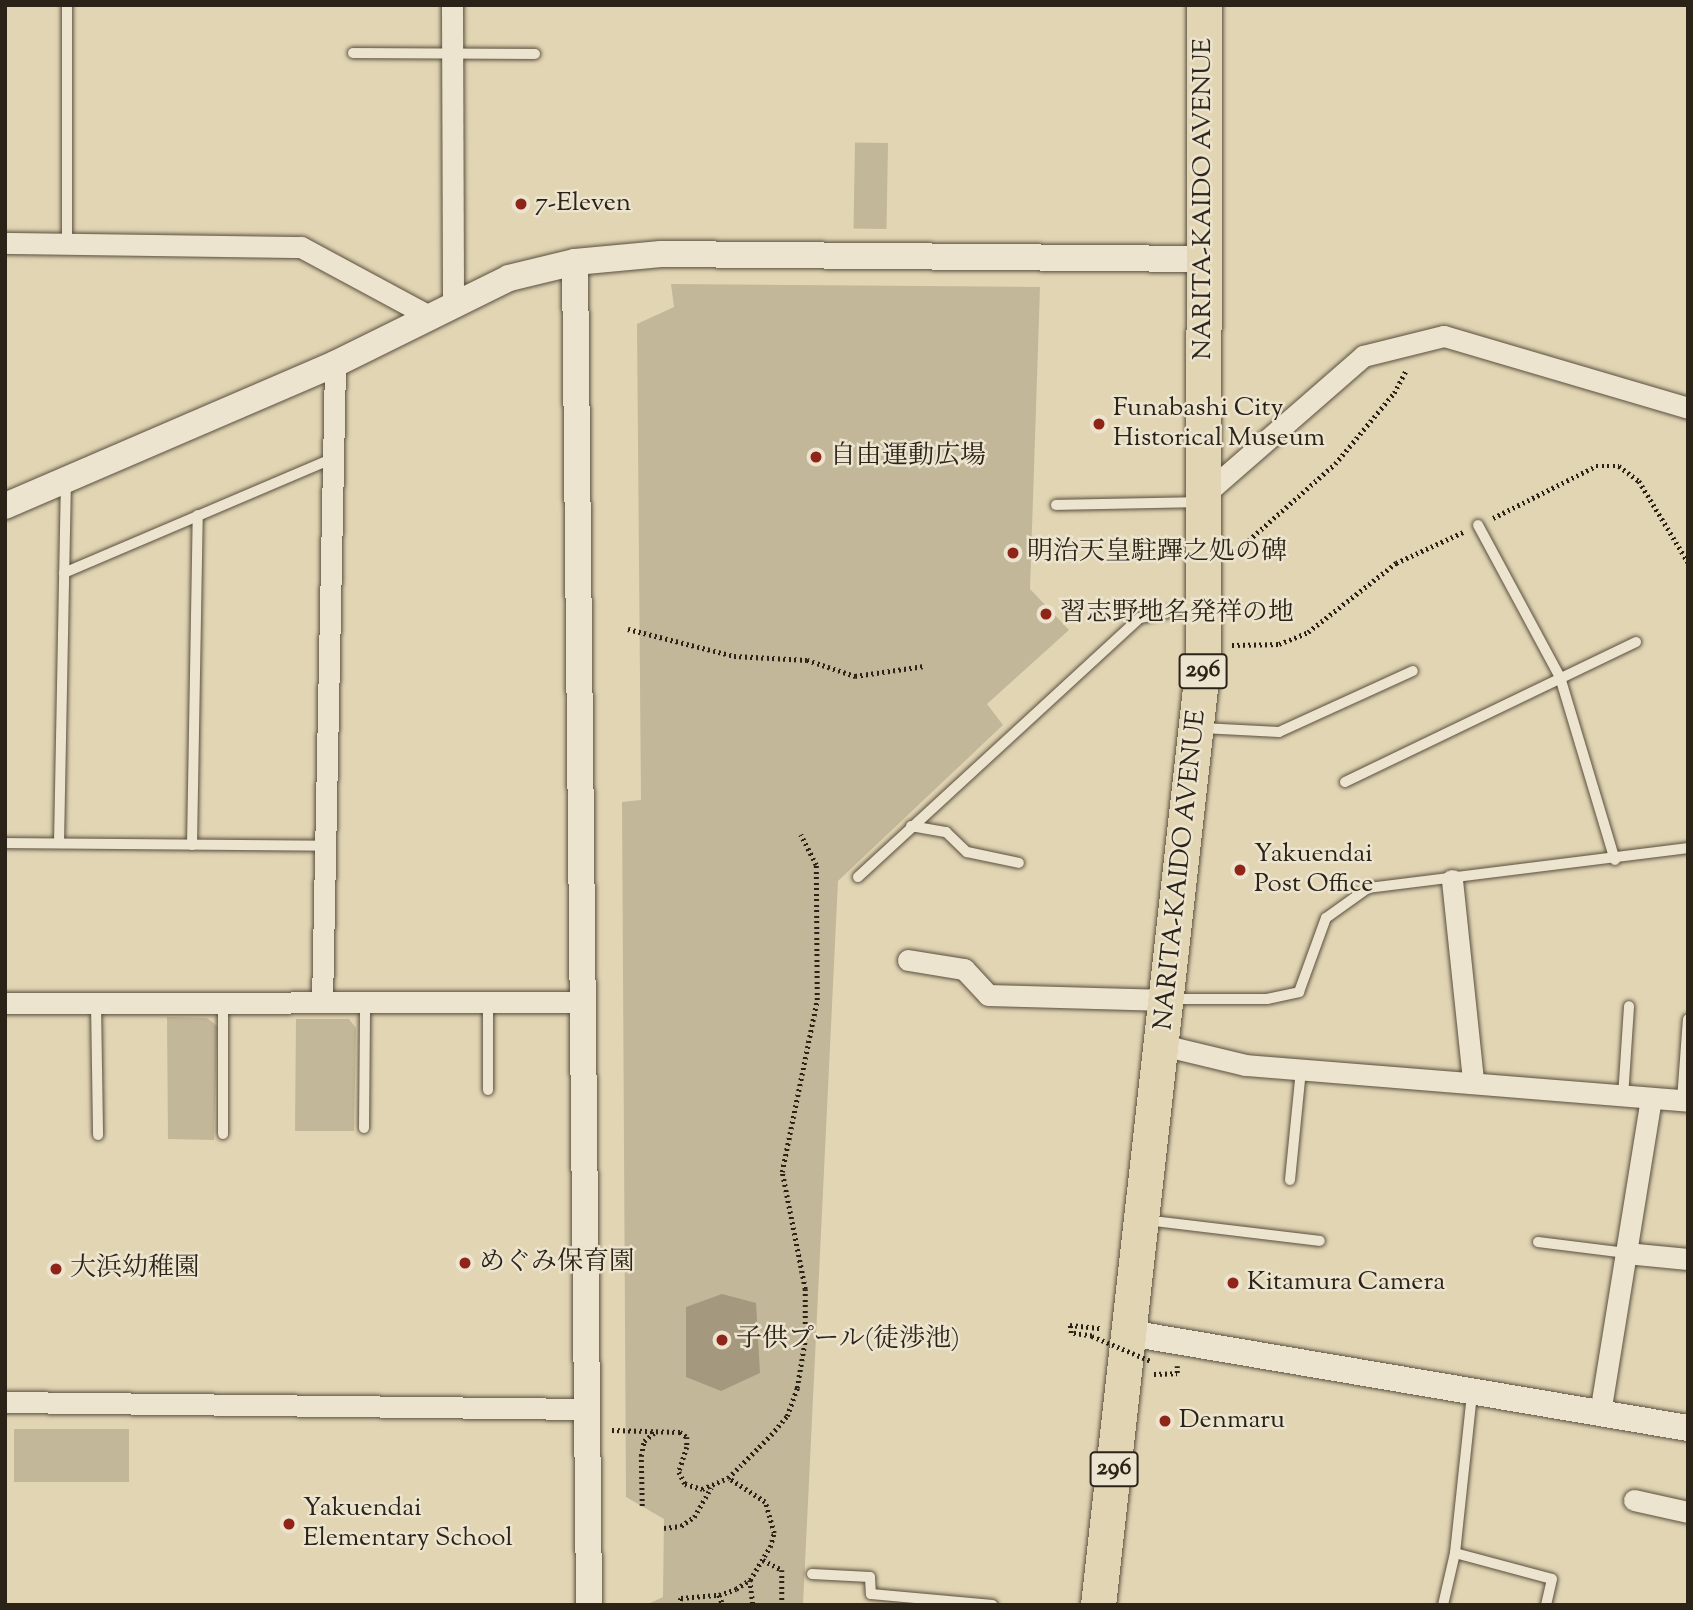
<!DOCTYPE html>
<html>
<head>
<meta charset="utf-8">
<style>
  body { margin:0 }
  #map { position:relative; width:1693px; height:1610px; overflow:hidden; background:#e2d5b4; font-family:"Sorts Mill Goudy","Noto Serif JP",serif }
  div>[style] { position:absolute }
  .green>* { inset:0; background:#c3b799; transform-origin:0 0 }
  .water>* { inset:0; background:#a4987f }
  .path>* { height:4.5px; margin-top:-2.25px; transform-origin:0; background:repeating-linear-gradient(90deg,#2b2318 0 2px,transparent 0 5.5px) }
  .roads { filter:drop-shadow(0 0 2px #59503f) drop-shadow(0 0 2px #59503f) }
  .service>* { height:10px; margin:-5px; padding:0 5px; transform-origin:5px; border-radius:5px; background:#ece4ce }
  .minor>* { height:21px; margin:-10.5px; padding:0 10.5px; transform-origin:10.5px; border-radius:10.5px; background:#ece4ce }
  .tertiary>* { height:26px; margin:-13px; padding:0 13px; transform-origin:13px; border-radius:13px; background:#ece4ce }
  .trunk>* { height:35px; margin:-17.5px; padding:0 17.5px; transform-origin:17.5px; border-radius:17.5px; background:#e2d5b4 }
  .path-bridge>* { height:4.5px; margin-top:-2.25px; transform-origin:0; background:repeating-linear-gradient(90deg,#2b2318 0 2px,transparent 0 5.5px) }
  .dots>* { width:19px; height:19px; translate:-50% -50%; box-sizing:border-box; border:4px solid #ece4ce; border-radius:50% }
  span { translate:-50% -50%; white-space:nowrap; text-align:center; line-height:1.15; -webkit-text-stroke:5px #ece4ce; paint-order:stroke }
  .shield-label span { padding:2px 5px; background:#ece4ce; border:2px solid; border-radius:5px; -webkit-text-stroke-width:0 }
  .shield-label { font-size:24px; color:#2b2318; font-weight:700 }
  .street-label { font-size:26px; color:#2b2318 }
  .poi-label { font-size:26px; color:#2b2318 }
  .left { translate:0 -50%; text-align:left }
  .frame { position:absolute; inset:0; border:7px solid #2b2318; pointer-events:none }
</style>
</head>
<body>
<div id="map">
  <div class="green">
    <i style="left:888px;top:143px;width:86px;height:33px;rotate:91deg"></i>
    <i style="clip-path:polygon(671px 284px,1040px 287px,1030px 589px,1069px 630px,987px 704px,1003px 725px,838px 881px,803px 1605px,646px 1605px,663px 1597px,664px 1519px,626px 1497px,622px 802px,641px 800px,637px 324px,674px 307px)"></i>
    <i style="clip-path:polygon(167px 1017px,207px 1018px,217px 1026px,214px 1140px,168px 1139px)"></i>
    <i style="clip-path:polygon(296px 1019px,349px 1019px,356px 1028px,354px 1131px,295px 1131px)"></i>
    <i style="left:14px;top:1429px;width:115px;height:53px"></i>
  </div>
  <div class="water">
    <i style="clip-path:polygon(722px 1294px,756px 1303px,760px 1373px,721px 1391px,686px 1377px,686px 1307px)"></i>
  </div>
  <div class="path">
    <i style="left:1493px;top:518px;width:115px;rotate:-26.8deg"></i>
    <i style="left:1596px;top:466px;width:23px"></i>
    <i style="left:1619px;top:466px;width:25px;rotate:37deg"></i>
    <i style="left:1639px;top:481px;width:95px;rotate:58.8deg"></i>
    <i style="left:1232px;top:555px;width:137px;rotate:-41.5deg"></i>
    <i style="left:1335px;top:464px;width:92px;rotate:-50.3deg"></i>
    <i style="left:1394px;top:393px;width:27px;rotate:-62deg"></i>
    <i style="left:628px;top:629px;width:109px;rotate:14.3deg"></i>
    <i style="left:734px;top:656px;width:73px;rotate:3.1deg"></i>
    <i style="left:807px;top:660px;width:51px;rotate:18.4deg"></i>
    <i style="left:855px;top:676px;width:70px;rotate:-8.2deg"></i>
    <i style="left:1232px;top:645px;width:47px;rotate:-1.2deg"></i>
    <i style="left:1279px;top:644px;width:31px;rotate:-22deg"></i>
    <i style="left:1308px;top:632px;width:112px;rotate:-38.1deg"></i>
    <i style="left:1396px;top:563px;width:74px;rotate:-24.8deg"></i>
    <i style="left:1092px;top:1336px;width:21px;rotate:-172deg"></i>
    <i style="left:1071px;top:1333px;width:8px;rotate:-97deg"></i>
    <i style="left:1070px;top:1325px;width:31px;rotate:6deg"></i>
    <i style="left:1154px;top:1374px;width:23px;rotate:-2deg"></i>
    <i style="left:1177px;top:1373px;width:7px;rotate:-90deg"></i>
    <i style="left:612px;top:1430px;width:68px;rotate:1.7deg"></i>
    <i style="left:680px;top:1432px;width:9px;rotate:36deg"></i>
    <i style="left:687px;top:1437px;width:10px;rotate:90deg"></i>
    <i style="left:687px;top:1447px;width:26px;rotate:108deg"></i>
    <i style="left:679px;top:1472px;width:13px;rotate:63deg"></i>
    <i style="left:685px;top:1484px;width:18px;rotate:16deg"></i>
    <i style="left:702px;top:1489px;width:28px;rotate:-23deg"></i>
    <i style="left:728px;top:1478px;width:61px;rotate:-45deg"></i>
    <i style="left:771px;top:1435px;width:25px;rotate:-50deg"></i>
    <i style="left:787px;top:1416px;width:30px;rotate:-70deg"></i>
    <i style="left:797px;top:1388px;width:49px;rotate:-80.5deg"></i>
    <i style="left:805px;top:1340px;width:51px;rotate:-90deg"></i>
    <i style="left:805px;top:1289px;width:119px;rotate:-101.1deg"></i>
    <i style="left:782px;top:1172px;width:176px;rotate:-78.5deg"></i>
    <i style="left:817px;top:1000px;width:135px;rotate:-90.4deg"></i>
    <i style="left:816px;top:865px;width:34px;rotate:-117deg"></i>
    <i style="left:642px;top:1506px;width:50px;rotate:-91.1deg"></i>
    <i style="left:641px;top:1456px;width:15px;rotate:-79deg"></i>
    <i style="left:644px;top:1441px;width:14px;rotate:-39deg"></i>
    <i style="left:664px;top:1528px;width:17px;rotate:-7deg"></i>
    <i style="left:681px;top:1526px;width:16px;rotate:-35deg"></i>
    <i style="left:694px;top:1517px;width:34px;rotate:-60deg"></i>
    <i style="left:763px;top:1560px;width:21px;rotate:28deg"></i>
    <i style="left:782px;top:1570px;width:35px;rotate:90deg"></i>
    <i style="left:750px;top:1580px;width:25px;rotate:83deg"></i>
    <i style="left:719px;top:1595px;width:11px;rotate:68deg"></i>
    <i style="left:677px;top:1605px;width:8px;rotate:-60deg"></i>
    <i style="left:681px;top:1598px;width:38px;rotate:-5deg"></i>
    <i style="left:719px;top:1595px;width:18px;rotate:-19deg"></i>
    <i style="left:736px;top:1589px;width:17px;rotate:-33deg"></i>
    <i style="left:750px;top:1580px;width:39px;rotate:-59deg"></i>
    <i style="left:770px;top:1547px;width:15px;rotate:-74deg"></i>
    <i style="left:774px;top:1533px;width:32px;rotate:-106deg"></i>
    <i style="left:765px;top:1502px;width:44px;rotate:-147deg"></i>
  </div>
  <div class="roads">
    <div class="service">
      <i style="left:67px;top:5px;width:237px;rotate:90deg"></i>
      <i style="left:353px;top:53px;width:182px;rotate:0.3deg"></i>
      <i style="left:1056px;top:505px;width:144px;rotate:-1.2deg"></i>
      <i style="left:1478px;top:525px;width:173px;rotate:61.7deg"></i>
      <i style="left:1560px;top:677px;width:191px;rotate:73.3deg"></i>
      <i style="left:64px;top:573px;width:293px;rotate:-23.1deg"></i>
      <i style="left:1202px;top:728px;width:77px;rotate:3deg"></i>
      <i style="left:1279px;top:732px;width:147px;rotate:-24.5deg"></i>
      <i style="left:1345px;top:782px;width:323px;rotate:-25.7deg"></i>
      <i style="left:911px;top:826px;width:36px;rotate:10deg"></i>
      <i style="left:946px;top:832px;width:29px;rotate:44deg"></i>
      <i style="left:967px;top:852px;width:53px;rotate:11.9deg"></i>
      <i style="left:5px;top:843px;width:320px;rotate:0.5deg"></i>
      <i style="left:59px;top:843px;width:361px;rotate:-88.9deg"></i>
      <i style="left:192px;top:845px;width:330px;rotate:-89deg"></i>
      <i style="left:858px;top:877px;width:383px;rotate:-42.6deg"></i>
      <i style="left:1140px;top:618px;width:59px;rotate:-11.7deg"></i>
      <i style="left:1170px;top:999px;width:97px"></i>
      <i style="left:1267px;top:999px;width:33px;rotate:-12deg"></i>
      <i style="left:1299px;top:992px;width:79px;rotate:-70deg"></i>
      <i style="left:1326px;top:918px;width:52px;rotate:-35.5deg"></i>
      <i style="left:1368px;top:888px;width:322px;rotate:-7.1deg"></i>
      <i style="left:488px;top:1002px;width:88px;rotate:90deg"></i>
      <i style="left:96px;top:1003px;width:132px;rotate:89.1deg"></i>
      <i style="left:223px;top:1003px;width:131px;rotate:90deg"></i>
      <i style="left:1623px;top:1097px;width:91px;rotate:-86.2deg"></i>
      <i style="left:1682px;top:1100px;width:81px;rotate:-85.8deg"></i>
      <i style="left:364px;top:1128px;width:126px;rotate:-89.5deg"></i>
      <i style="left:1290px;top:1180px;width:112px;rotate:-84.3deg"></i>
      <i style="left:1145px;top:1220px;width:176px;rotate:6.8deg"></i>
      <i style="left:1538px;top:1242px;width:89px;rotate:7.1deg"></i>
      <i style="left:1455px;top:1553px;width:100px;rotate:15deg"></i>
      <i style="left:1552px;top:1579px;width:27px;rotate:103deg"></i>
      <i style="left:812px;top:1574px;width:58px;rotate:3deg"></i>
      <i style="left:870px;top:1577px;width:17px;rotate:87deg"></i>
      <i style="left:871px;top:1594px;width:122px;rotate:5.2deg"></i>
      <i style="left:1443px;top:1605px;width:53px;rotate:-77deg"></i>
      <i style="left:1455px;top:1553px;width:161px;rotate:-83.9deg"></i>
    </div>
    <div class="minor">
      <i style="left:452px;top:5px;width:299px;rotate:89.8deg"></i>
      <i style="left:5px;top:243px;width:296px;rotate:0.8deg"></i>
      <i style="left:301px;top:247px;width:145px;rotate:28.3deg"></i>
      <i style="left:1205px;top:494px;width:210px;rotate:-41.1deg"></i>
      <i style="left:1363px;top:356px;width:83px;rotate:-13.9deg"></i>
      <i style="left:1444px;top:336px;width:254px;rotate:16.4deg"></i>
      <i style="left:1452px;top:880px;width:202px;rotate:84deg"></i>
      <i style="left:908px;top:960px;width:57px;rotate:9.1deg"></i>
      <i style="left:964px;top:969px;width:35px;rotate:47deg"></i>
      <i style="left:988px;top:995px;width:179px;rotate:1.6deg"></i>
      <i style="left:322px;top:1002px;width:638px;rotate:-88.83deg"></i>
      <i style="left:5px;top:1003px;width:577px;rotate:-0.1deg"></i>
      <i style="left:1162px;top:1045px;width:85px;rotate:13.5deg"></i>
      <i style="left:1245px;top:1065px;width:444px;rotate:4.6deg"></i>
      <i style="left:1626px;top:1253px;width:62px;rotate:5.5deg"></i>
      <i style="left:5px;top:1402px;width:579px;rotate:0.69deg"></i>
      <i style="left:1600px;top:1413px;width:319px;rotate:-80.8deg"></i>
      <i style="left:1634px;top:1500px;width:55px;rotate:12.5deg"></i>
    </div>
    <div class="tertiary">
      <i style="left:575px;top:262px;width:1343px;rotate:89.4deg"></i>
      <i style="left:5px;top:506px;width:359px;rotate:-23.3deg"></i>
      <i style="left:335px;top:364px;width:194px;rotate:-26.3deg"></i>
      <i style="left:509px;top:278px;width:68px;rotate:-13.6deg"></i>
      <i style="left:575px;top:262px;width:86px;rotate:-5.3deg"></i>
      <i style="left:661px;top:254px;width:542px;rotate:0.53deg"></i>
      <i style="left:1129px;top:1333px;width:567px;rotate:9.65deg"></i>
    </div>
    <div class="trunk">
      <i style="left:1098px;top:1605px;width:949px;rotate:-83.65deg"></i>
      <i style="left:1203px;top:662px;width:657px;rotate:-89.91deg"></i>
    </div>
  </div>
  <div class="path-bridge">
    <i style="left:1092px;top:1336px;width:64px;rotate:23deg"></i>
  </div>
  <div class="dots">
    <i style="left:521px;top:204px;background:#8f2418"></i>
    <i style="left:1099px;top:424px;background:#8f2418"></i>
    <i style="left:816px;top:457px;background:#8f2418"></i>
    <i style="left:1013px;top:553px;background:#8f2418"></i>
    <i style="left:1046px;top:614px;background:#8f2418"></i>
    <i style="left:1240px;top:870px;background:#8f2418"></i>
    <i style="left:465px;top:1263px;background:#8f2418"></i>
    <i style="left:56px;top:1269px;background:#8f2418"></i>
    <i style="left:1233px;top:1283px;background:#8f2418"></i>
    <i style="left:722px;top:1340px;background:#8f2418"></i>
    <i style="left:1165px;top:1421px;background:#8f2418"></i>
    <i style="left:289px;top:1524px;background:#8f2418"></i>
  </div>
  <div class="shield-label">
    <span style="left:1203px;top:671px">296</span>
    <span style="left:1114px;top:1469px">296</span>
  </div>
  <div class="street-label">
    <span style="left:1204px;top:199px;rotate:-90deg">NARITA-KAIDO AVENUE</span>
    <span style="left:1181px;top:870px;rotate:-84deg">NARITA-KAIDO AVENUE</span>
  </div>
  <div class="poi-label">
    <span class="left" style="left:535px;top:204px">7-Eleven</span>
    <span class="left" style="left:1113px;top:424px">Funabashi City<br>Historical Museum</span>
    <span class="left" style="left:830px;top:457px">自由運動広場</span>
    <span class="left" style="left:1027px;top:553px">明治天皇駐蹕之処の碑</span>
    <span class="left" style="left:1060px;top:614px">習志野地名発祥の地</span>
    <span class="left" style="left:1254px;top:870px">Yakuendai<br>Post Office</span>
    <span class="left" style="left:479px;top:1263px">めぐみ保育園</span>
    <span class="left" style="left:70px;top:1269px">大浜幼稚園</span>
    <span class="left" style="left:1247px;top:1283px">Kitamura Camera</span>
    <span class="left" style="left:736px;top:1340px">子供プール(徒渉池)</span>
    <span class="left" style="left:1179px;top:1421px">Denmaru</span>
    <span class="left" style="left:303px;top:1524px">Yakuendai<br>Elementary School</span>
  </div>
  <div class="frame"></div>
</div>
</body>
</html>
